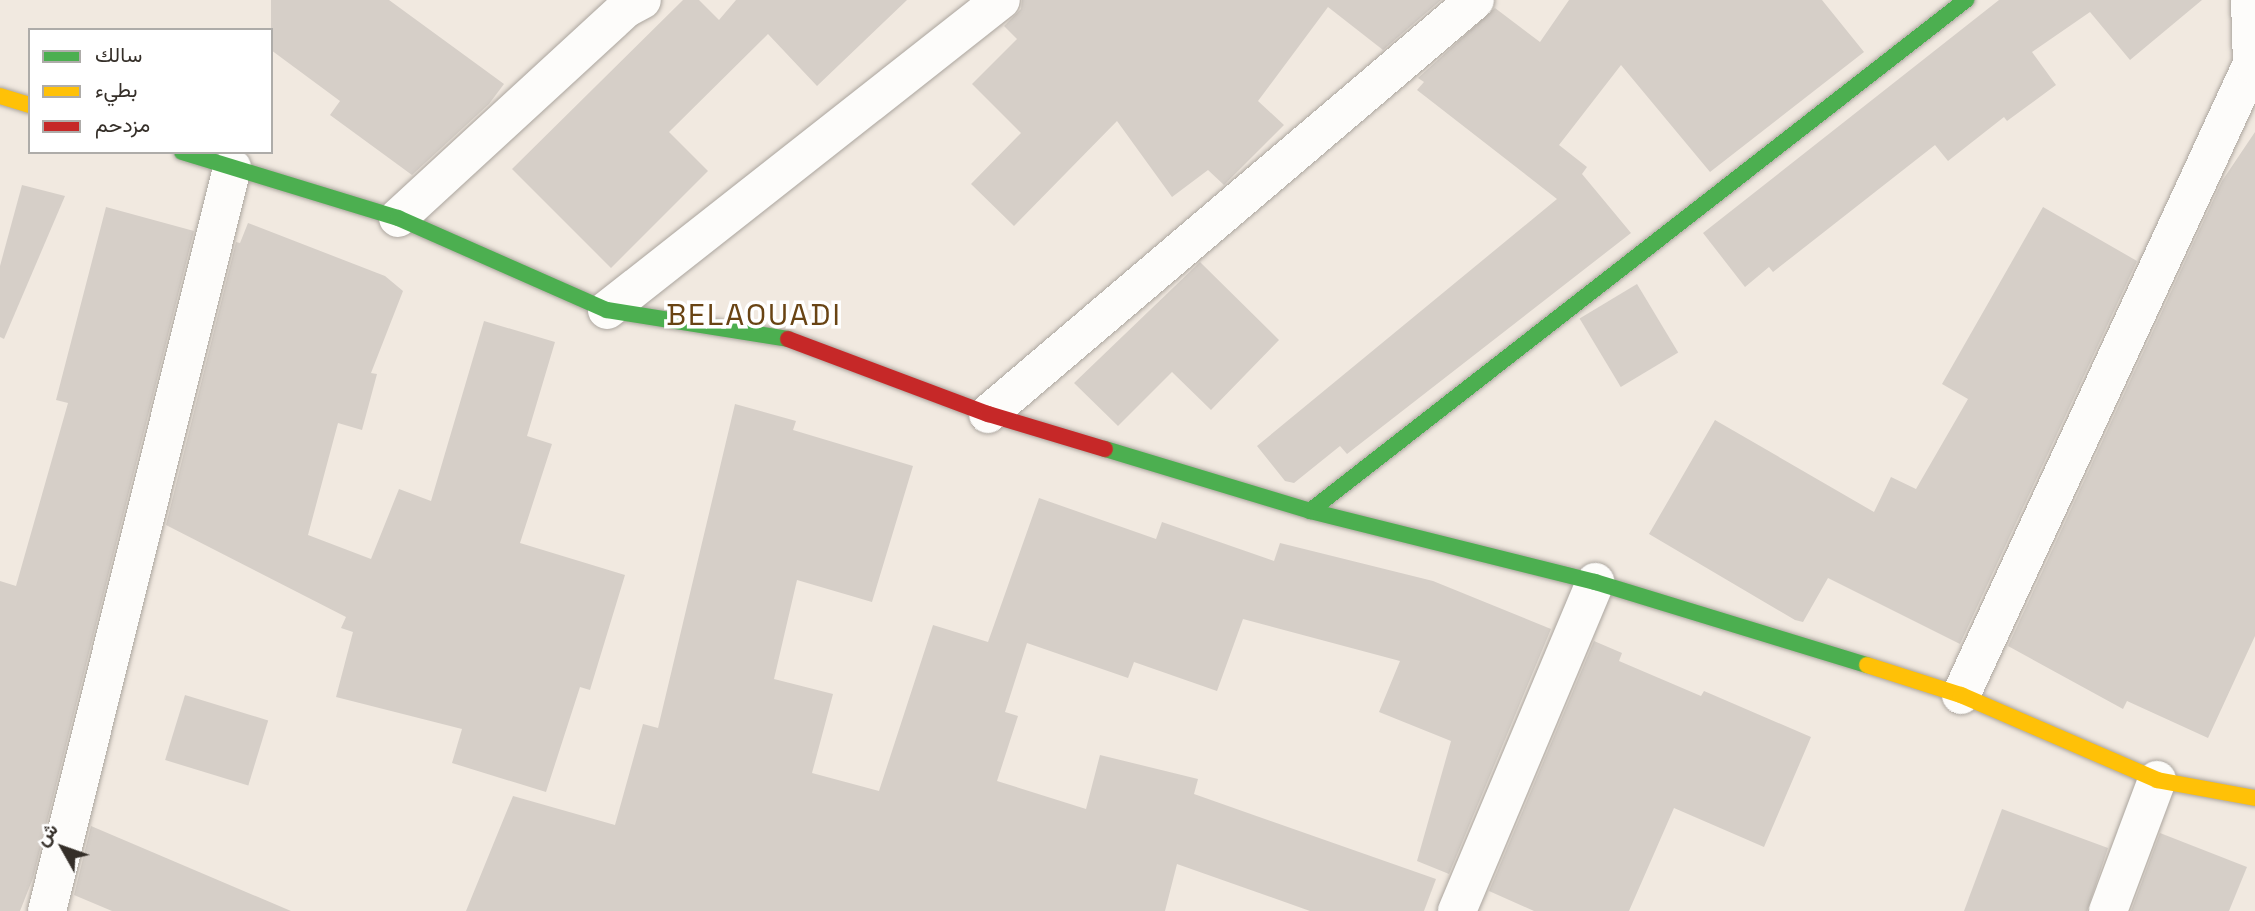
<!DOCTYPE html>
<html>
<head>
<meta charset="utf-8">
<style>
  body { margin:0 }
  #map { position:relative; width:2255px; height:911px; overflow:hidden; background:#f1e9e0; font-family:"Space Grotesk",Vazirmatn,sans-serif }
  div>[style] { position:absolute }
  .building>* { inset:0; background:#d6cfc8; transform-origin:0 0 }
  .roads { filter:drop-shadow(0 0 2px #aba59e) drop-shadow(0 0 2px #aba59e) }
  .street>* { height:38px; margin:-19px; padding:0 19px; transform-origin:19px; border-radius:19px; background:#fdfcfa }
  .fast>* { height:16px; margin:-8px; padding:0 8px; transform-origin:8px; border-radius:8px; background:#4caf50 }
  .slow>* { height:16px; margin:-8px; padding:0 8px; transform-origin:8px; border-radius:8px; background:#ffc107 }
  .jam>* { height:16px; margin:-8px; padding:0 8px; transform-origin:8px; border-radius:8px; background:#c62828 }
  span { translate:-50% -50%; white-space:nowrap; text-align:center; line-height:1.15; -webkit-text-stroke:7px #fff; paint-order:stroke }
  .quarter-label { font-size:30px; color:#694414; letter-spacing:2px }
  .legend { position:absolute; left:28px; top:28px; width:245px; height:126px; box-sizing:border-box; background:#fff; border:2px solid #aeaca9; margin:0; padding:9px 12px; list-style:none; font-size:21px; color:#352f29 }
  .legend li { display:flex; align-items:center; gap:14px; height:35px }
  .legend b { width:35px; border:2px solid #aeaca9 }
  .north { position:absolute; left:28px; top:813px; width:70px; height:70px; -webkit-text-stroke:5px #fff; paint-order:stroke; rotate:310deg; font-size:19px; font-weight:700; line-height:28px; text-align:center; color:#352f29 }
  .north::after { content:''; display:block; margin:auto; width:24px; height:32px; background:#352f29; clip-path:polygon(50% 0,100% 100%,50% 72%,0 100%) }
</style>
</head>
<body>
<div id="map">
  <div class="building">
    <i style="clip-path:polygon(271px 0,389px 0,504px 84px,489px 104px,412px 175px,330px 115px,340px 101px,271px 50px)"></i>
    <i style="clip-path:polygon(683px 0,699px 0,719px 20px,736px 0,907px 0,817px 86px,768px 34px,669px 132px,708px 171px,611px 268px,512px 169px)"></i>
    <i style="clip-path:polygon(1022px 0,1441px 0,1383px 50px,1328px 7px,1258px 101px,1284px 125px,1224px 185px,1208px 170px,1172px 197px,1117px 121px,1014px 226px,971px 184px,1021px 133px,972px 84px,1017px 39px,1004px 26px,1021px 9px)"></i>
    <i style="clip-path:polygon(1569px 0,1822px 0,1864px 52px,1710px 172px,1621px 65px,1559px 145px,1587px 167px,1582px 174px,1631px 233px,1347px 454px,1340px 446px,1294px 483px,1285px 481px,1257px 446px,1557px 199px,1417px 90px,1424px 82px,1418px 78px,1495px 8px,1540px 42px)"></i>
    <i style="clip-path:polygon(1999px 0,2202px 0,2130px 60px,2090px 12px,2032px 52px,2056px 85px,2007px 121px,2004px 117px,1948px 161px,1935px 145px,1773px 272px,1769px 267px,1745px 287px,1703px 233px)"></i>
    <i style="clip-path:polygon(2255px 132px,2255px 636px,2208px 738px,2127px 701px,2123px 709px,2008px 646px,2222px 181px)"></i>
    <i style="clip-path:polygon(22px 185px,65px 196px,4px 339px,0 337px,0 266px)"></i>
    <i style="clip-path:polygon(106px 207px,194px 231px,33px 878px,20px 911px,0 911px,0 581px,16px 586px,68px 403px,56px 400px)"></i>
    <i style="clip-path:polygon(2043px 207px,2137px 261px,1960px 644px,1828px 578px,1803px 622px,1795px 620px,1649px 534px,1715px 420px,1874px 512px,1891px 477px,1916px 489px,1968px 399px,1942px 384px)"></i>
    <i style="clip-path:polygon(248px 223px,385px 276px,403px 291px,371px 373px,377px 374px,362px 430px,338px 423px,308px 535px,371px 559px,399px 489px,431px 501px,484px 321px,555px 342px,527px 436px,552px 444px,520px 543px,625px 575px,590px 690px,580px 687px,546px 792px,452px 763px,462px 729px,336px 697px,353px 632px,341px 628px,346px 617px,166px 525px,236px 242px,240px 243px)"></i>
    <i style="clip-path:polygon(1200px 262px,1279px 340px,1211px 410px,1172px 372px,1118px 426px,1074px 383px)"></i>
    <i style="left:1637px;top:284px;width:80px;height:67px;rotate:59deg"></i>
    <i style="clip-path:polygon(735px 404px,796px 421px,793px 430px,913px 466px,872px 602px,797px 580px,774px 679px,833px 694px,812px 773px,879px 791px,933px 625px,988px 642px,1039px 498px,1156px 539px,1162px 522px,1274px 561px,1280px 543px,1433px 581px,1551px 629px,1449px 874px,1417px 861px,1451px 741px,1379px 712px,1400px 661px,1243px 619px,1217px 691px,1134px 662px,1128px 678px,1027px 643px,1005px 712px,1018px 716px,997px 781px,1086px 809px,1100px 755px,1198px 779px,1194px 794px,1436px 879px,1424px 911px,1310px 911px,1177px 864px,1165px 911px,466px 911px,513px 796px,615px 825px,643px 724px,658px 728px)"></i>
    <i style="clip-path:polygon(1594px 641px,1622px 653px,1619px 661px,1701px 696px,1704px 691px,1811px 737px,1764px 847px,1674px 808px,1629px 911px,1534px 911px,1489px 891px)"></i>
    <i style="left:185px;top:695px;width:87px;height:68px;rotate:17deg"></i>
    <i style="clip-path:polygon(2002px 809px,2108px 848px,2087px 911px,1964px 911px)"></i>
    <i style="clip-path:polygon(91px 826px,291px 911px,112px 911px,74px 895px)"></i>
    <i style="clip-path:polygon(2160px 833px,2247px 867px,2229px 911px,2131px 911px)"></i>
  </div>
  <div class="roads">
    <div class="street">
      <i style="left:398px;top:218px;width:309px;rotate:-42.6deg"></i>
      <i style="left:625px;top:9px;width:19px;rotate:-28deg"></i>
      <i style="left:607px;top:310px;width:501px;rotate:-38.2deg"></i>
      <i style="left:988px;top:414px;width:639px;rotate:-40.37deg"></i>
      <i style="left:1961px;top:695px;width:695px;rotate:-65.24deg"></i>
      <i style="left:2252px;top:64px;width:64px;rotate:-91.8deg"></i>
      <i style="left:47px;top:911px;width:766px;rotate:-76.02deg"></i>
      <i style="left:1457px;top:911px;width:357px;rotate:-67.2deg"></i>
      <i style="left:2108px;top:911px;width:140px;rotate:-69.5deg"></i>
    </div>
    <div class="fast">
      <i style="left:182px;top:152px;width:226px;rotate:17deg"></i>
      <i style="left:398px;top:218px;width:228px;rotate:23.8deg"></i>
      <i style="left:607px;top:310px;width:183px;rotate:9.1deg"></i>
      <i style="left:1105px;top:449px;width:214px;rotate:16.8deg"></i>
      <i style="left:1310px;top:511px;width:294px;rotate:14deg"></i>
      <i style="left:1595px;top:582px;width:284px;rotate:17deg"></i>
      <i style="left:1310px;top:511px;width:832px;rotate:-37.92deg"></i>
    </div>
    <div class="slow">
      <i style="left:0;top:96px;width:31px;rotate:17deg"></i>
      <i style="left:1867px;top:665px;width:99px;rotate:17.7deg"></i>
      <i style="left:1961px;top:695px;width:214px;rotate:23.4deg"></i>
      <i style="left:2157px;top:780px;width:100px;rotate:10.4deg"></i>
    </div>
    <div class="jam">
      <i style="left:788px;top:339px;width:214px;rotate:20.6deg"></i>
      <i style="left:988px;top:414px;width:122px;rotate:16.7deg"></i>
    </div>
  </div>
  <div class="quarter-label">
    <span style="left:754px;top:315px">BELAOUADI</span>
  </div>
  <ul class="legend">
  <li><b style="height:9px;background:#4caf50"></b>سالك</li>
  <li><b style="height:9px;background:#ffc107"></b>بطيء</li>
  <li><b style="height:9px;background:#c62828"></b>مزدحم</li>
  </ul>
  <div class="north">ش</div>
</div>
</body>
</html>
